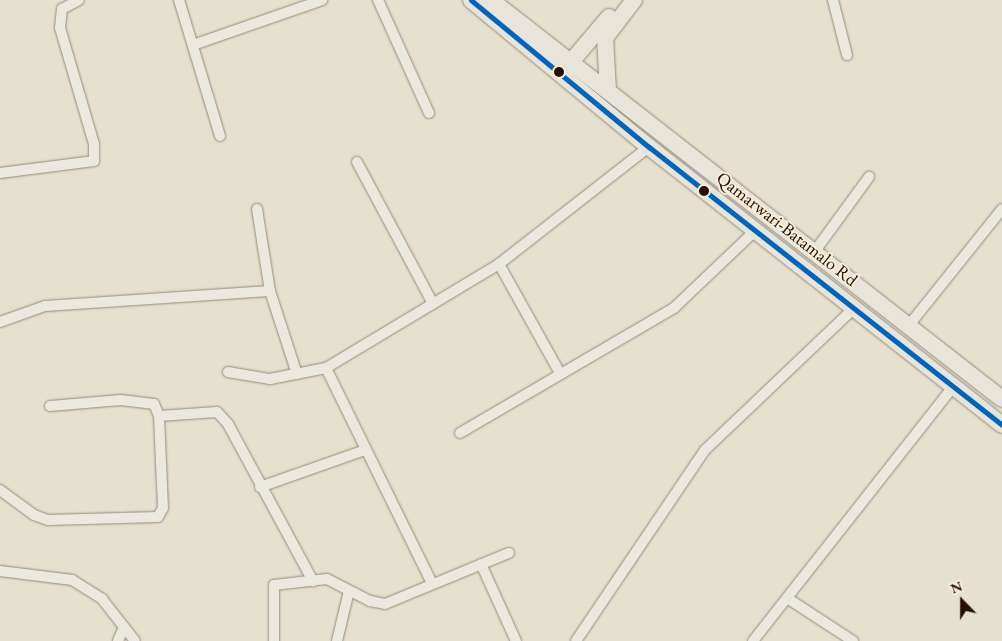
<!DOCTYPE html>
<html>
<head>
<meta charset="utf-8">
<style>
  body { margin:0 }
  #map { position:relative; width:1002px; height:641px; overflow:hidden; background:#e6e0ce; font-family:"EB Garamond",serif }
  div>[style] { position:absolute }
  .roads { filter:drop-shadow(0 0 1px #928b7f) drop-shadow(0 0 1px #928b7f) }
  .street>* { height:10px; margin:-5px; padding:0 5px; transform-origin:5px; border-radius:5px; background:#ebe8df }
  .primary>* { height:16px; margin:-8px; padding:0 8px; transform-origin:8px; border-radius:8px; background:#e8e4da }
  .bus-1>* { height:5px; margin:-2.5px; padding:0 2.5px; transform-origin:2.5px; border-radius:2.5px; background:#0065bd }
  .dots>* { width:14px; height:14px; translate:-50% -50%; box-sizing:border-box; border:2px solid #f6eed8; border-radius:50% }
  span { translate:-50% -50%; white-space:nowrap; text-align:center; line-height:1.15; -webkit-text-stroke:4px #f6eed8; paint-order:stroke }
  .street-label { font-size:18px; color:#270f02 }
  .north { position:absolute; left:937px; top:576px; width:50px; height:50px; -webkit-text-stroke:4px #f6eed8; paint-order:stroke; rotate:338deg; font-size:14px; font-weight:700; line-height:20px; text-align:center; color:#270f02 }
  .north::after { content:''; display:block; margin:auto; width:18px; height:22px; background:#270f02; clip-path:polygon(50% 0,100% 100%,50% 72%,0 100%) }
</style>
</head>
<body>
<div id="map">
  <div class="roads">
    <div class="street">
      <i style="left:179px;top:0;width:142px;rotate:73.2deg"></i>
      <i style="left:378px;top:0;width:124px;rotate:65.7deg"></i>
      <i style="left:833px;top:0;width:57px;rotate:75.7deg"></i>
      <i style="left:193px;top:45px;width:137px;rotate:-19.2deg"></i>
      <i style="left:357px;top:162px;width:161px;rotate:61.8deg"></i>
      <i style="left:0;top:173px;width:95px;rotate:-7.3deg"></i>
      <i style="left:94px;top:161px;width:17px;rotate:-90deg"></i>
      <i style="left:94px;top:144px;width:121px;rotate:-106.3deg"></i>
      <i style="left:60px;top:28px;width:19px;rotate:-84deg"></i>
      <i style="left:62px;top:9px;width:19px;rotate:-28deg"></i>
      <i style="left:257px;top:209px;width:83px;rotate:81deg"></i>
      <i style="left:815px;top:251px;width:92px;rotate:-53.9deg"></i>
      <i style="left:499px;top:264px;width:125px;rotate:60.8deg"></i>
      <i style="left:0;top:322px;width:48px;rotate:-19.6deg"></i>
      <i style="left:45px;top:306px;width:225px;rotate:-3.8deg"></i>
      <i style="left:270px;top:291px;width:87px;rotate:72deg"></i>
      <i style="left:910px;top:324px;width:147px;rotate:-51.3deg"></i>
      <i style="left:326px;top:368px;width:240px;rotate:63.8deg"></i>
      <i style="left:228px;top:372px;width:43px;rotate:9.5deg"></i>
      <i style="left:270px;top:379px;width:57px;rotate:-11.1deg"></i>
      <i style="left:326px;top:368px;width:202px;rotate:-31deg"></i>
      <i style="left:499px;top:264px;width:190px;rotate:-38deg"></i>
      <i style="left:50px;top:406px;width:71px;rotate:-4.8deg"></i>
      <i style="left:121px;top:400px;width:33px;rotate:7deg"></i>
      <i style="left:154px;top:404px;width:13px;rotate:67deg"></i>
      <i style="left:159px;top:416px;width:58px;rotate:-3.9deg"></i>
      <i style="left:217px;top:412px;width:16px;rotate:47deg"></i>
      <i style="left:228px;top:424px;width:179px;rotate:61.6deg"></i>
      <i style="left:460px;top:433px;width:248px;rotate:-30.3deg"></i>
      <i style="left:674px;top:308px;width:113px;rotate:-43.6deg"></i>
      <i style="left:260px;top:487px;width:111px;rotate:-19.4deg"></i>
      <i style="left:0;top:490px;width:42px;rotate:36.3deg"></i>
      <i style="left:34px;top:515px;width:15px;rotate:20deg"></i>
      <i style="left:48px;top:520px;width:110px;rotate:-1.6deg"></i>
      <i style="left:158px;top:517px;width:10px;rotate:-61deg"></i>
      <i style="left:163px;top:508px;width:92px;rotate:-92.5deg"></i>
      <i style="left:481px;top:564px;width:85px;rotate:65.6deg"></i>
      <i style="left:0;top:571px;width:73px;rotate:7.1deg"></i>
      <i style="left:72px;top:580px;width:36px;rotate:32deg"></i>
      <i style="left:102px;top:599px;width:53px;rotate:51.8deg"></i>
      <i style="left:787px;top:598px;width:79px;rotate:33.1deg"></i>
      <i style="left:118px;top:641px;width:15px;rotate:-67deg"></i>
      <i style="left:274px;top:641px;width:56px;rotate:-90deg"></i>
      <i style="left:274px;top:585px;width:53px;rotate:-6.5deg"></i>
      <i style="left:327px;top:579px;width:48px;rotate:27.1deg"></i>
      <i style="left:370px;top:601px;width:15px;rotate:11deg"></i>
      <i style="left:385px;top:604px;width:134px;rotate:-22.4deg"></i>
      <i style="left:337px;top:641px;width:51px;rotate:-76.5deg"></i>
      <i style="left:576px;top:641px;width:230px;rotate:-56deg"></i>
      <i style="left:705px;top:450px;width:204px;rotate:-43.6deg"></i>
      <i style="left:753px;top:641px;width:323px;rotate:-51.8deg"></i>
    </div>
    <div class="primary">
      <i style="left:471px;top:0;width:231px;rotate:39.6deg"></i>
      <i style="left:649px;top:147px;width:449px;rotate:38.2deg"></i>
      <i style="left:491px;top:0;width:648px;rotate:37.98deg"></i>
      <i style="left:565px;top:69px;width:68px;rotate:-49.8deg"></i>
      <i style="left:608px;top:91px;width:53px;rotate:-93.2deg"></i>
      <i style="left:605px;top:38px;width:48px;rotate:-52.7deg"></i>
    </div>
  </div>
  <div class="bus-1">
    <i style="left:471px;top:0;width:231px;rotate:39.6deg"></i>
    <i style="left:649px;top:147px;width:449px;rotate:38.2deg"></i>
  </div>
  <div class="dots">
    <i style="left:559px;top:72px;background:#270f02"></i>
    <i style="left:704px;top:191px;background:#270f02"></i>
  </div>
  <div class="street-label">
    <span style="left:787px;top:229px;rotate:38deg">Qamarwari-Batamalo Rd</span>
  </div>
  <div class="north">N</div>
</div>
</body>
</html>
